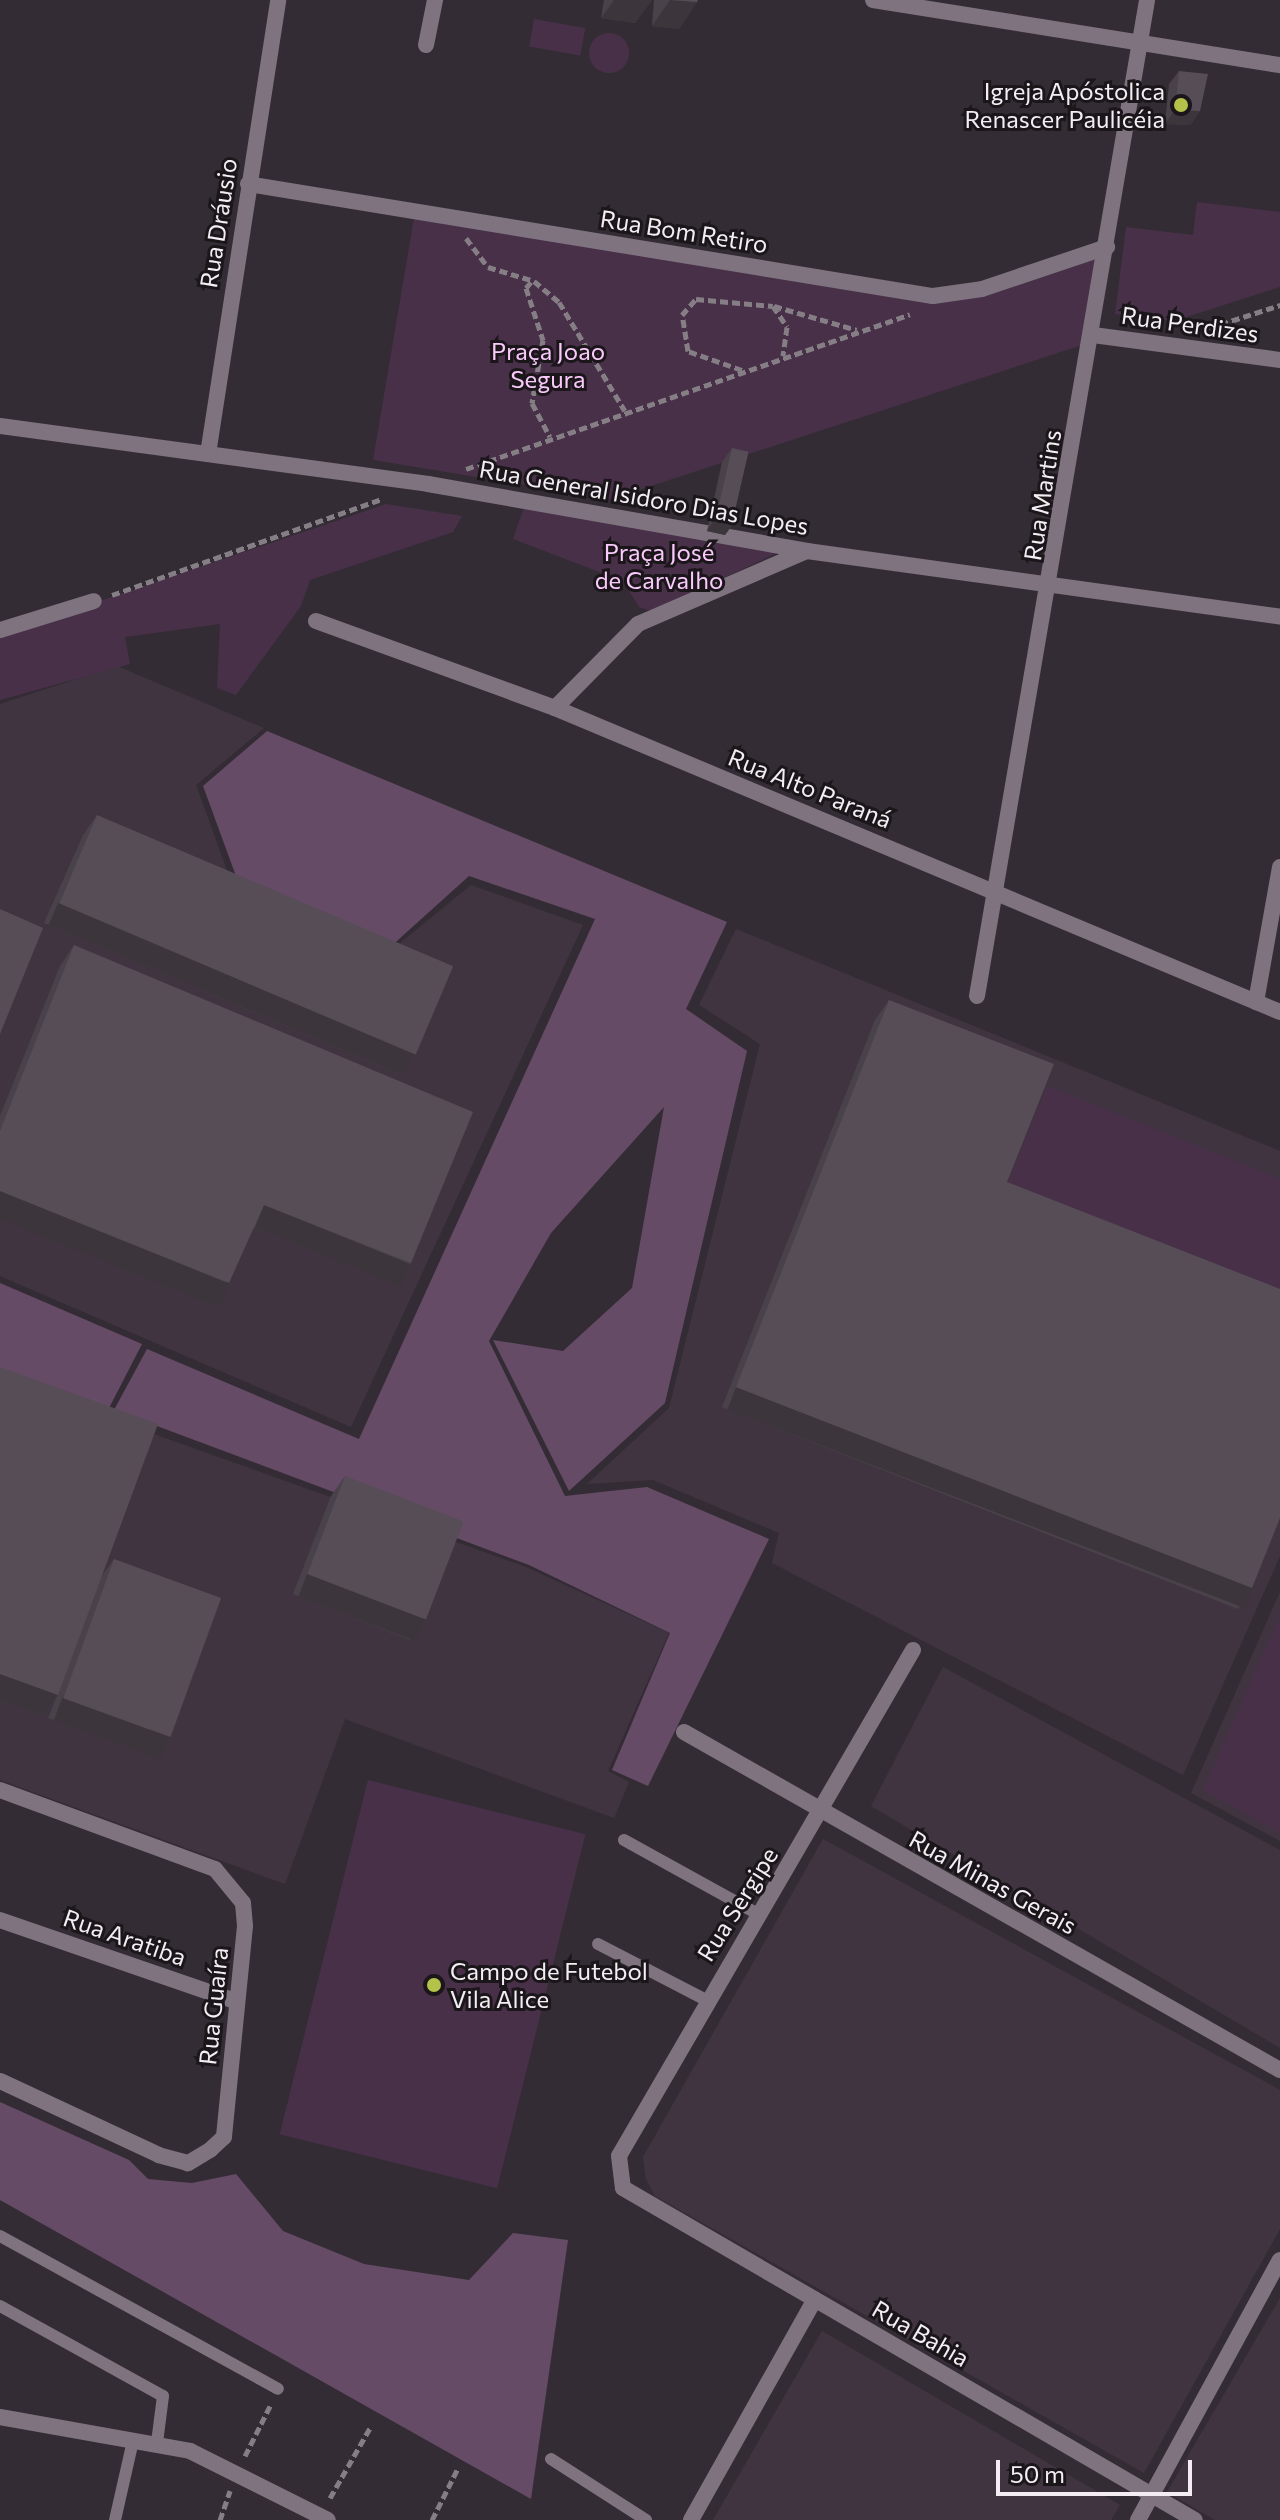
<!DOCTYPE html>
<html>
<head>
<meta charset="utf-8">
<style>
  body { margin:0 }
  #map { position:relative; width:1280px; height:2520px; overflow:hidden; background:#342c34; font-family:Commissioner,sans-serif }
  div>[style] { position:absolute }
  .built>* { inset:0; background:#413441 }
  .green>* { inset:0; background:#483049; transform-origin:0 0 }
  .round { border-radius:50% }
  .forest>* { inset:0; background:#664b67 }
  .path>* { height:5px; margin-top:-2.5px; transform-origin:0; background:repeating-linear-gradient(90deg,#857e85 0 8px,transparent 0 12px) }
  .lane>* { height:12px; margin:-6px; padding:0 6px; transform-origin:6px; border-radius:6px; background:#7f7380 }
  .street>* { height:16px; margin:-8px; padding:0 8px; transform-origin:8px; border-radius:8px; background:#7f7380 }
  .wall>* { inset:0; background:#4a424a }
  .shaded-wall>* { inset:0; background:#3c363c; transform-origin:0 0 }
  .building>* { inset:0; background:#564d56; transform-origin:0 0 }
  .dots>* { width:22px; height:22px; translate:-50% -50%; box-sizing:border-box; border:4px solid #1a161a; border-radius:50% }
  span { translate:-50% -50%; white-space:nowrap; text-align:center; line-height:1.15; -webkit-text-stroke:6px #1a161a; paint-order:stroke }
  .poi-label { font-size:24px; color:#f4eef4 }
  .right { translate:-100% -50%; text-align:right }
  .left { translate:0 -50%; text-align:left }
  .street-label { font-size:24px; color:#f4eef4 }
  .park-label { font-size:24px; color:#fbcafc }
  .scale { position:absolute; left:996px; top:2460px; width:196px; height:36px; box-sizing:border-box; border:4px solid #f4eef4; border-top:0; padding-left:10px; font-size:24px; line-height:28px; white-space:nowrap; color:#f4eef4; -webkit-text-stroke:6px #1a161a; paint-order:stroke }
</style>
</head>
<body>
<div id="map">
  <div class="built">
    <i style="clip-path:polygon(117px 666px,264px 728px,196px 785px,234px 890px,389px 952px,471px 885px,583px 925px,351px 1427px,0 1276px,0 704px)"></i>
    <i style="clip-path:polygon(736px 929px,1280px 1151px,1280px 1556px,1183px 1775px,772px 1563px,779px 1533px,653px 1480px,587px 1484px,669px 1408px,760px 1044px,699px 1005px)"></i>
    <i style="clip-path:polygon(0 1379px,526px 1567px,669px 1633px,608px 1771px,629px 1782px,614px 1818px,345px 1719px,285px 1884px,0 1780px)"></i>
    <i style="clip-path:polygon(1280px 1592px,1280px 1841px,1191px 1793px)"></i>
    <i style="clip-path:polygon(943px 1667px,1280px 1850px,1280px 2048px,871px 1806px)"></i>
    <i style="clip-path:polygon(823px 1839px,1280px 2090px,1280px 2229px,1144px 2473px,655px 2196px,646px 2179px,643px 2157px)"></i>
    <i style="clip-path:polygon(1280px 2298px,1280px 2520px,1215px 2520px,1167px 2492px)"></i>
    <i style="clip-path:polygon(822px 2331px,1120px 2505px,1111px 2520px,713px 2520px)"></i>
  </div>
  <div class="green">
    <i style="left:534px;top:19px;width:52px;height:28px;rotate:10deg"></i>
    <i class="round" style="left:589px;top:33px;width:40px;height:40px"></i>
    <i style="clip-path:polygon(1197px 202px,1280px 212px,1280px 287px,1174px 321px,1115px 314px,1126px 227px,1193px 235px)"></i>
    <i style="clip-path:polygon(414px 218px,933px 303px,1098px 258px,1082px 345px,611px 499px,373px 460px)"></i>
    <i style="clip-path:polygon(526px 502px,786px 549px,652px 611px,639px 607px,623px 581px,513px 539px)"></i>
    <i style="clip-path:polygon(386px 504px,462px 516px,453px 532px,310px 580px,301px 606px,236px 695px,217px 688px,220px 624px,125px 637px,130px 664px,0 700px,0 635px)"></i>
    <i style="clip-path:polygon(1047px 1086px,1280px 1179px,1280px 1306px,1001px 1199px)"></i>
    <i style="clip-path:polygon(1280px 1616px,1280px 1833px,1203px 1790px)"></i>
    <i style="left:368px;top:1780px;width:224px;height:365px;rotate:14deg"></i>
  </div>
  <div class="forest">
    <i style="clip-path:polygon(267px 731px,727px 922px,686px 1009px,747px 1051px,665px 1403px,569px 1491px,493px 1340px,563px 1351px,632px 1288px,664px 1107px,551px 1233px,489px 1341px,565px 1496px,647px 1487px,769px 1539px,648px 1786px,612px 1770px,670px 1633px,529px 1565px,114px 1410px,147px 1349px,359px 1439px,595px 919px,469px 876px,388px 949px,240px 887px,203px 786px)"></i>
    <i style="clip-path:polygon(0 1283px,142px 1344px,108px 1410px,0 1376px)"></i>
    <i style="clip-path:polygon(0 2102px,129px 2160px,148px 2179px,192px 2183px,236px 2174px,283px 2231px,364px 2264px,469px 2280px,513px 2233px,568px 2240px,531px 2499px,0 2200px)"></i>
  </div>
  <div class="path">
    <i style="left:466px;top:238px;width:36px;rotate:53deg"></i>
    <i style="left:488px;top:267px;width:48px;rotate:16.9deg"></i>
    <i style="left:534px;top:281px;width:33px;rotate:40deg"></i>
    <i style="left:559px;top:302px;width:127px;rotate:58.8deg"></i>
    <i style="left:531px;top:282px;width:8px;rotate:130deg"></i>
    <i style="left:526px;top:288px;width:55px;rotate:71.9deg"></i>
    <i style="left:543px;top:340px;width:64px;rotate:99.9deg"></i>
    <i style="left:532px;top:403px;width:38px;rotate:62deg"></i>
    <i style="left:774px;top:306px;width:86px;rotate:16.1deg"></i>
    <i style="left:1209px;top:328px;width:75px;rotate:-17.9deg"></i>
    <i style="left:742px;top:370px;width:57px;rotate:-160.6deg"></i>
    <i style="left:688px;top:351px;width:36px;rotate:-99deg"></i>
    <i style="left:682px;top:315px;width:21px;rotate:-49deg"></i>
    <i style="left:696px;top:299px;width:77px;rotate:5.2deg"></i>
    <i style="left:773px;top:306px;width:25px;rotate:56deg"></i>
    <i style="left:787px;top:327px;width:29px;rotate:98deg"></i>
    <i style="left:466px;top:469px;width:470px;rotate:-19.2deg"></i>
    <i style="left:112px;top:595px;width:286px;rotate:-19.6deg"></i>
    <i style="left:245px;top:2456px;width:58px;rotate:-63.4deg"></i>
    <i style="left:330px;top:2498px;width:83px;rotate:-60.3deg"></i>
    <i style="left:220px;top:2520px;width:31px;rotate:-71deg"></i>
    <i style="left:432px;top:2520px;width:58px;rotate:-63.4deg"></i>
  </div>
  <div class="lane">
    <i style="left:624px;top:1840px;width:151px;rotate:28.9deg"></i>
    <i style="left:598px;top:1944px;width:122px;rotate:27.4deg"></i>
    <i style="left:0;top:2236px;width:317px;rotate:28.8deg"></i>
    <i style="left:0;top:2306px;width:186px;rotate:28.9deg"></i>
    <i style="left:163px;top:2396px;width:47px;rotate:97.3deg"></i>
    <i style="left:551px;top:2459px;width:113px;rotate:32.7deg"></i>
    <i style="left:115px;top:2520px;width:81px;rotate:-77.2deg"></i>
  </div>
  <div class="street">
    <i style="left:873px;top:0;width:412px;rotate:9.1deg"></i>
    <i style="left:426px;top:45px;width:46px;rotate:-78.7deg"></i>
    <i style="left:248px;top:184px;width:694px;rotate:9.29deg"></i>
    <i style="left:933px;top:296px;width:49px;rotate:-8.1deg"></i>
    <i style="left:982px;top:289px;width:132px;rotate:-18.6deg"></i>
    <i style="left:1093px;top:335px;width:189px;rotate:7.6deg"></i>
    <i style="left:0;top:426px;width:432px;rotate:7.7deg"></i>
    <i style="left:428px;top:484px;width:385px;rotate:10deg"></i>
    <i style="left:807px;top:551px;width:478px;rotate:7.9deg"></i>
    <i style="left:208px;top:454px;width:459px;rotate:-81.2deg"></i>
    <i style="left:316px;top:621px;width:254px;rotate:20deg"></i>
    <i style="left:555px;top:708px;width:786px;rotate:22.75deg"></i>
    <i style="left:0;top:630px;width:98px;rotate:-17.1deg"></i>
    <i style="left:555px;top:708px;width:118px;rotate:-45.3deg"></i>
    <i style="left:638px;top:624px;width:184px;rotate:-23.4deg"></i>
    <i style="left:977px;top:996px;width:1010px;rotate:-80.31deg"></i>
    <i style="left:1256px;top:1002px;width:137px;rotate:-79.9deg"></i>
    <i style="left:913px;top:1650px;width:585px;rotate:120.16deg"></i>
    <i style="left:619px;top:2156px;width:32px;rotate:83deg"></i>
    <i style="left:623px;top:2188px;width:661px;rotate:30.13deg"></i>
    <i style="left:684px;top:1732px;width:685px;rotate:29.56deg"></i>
    <i style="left:0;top:1790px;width:229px;rotate:20.2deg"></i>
    <i style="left:215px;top:1869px;width:44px;rotate:50.5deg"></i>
    <i style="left:243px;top:1903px;width:23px;rotate:85deg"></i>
    <i style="left:245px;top:1926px;width:212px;rotate:95.7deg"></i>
    <i style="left:224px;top:2137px;width:19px;rotate:137deg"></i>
    <i style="left:210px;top:2150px;width:26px;rotate:149deg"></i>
    <i style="left:188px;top:2163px;width:30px;rotate:-165deg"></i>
    <i style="left:159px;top:2155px;width:175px;rotate:-155deg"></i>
    <i style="left:0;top:1920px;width:249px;rotate:19deg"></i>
    <i style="left:0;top:2417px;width:193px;rotate:10.1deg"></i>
    <i style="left:190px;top:2451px;width:154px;rotate:26.6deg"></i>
    <i style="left:691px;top:2520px;width:253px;rotate:-60.7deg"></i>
    <i style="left:1138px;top:2520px;width:296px;rotate:-61.4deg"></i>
  </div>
  <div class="wall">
    <i style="clip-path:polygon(604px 0,652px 0,635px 23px,601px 18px)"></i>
    <i style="clip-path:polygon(654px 0,698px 0,679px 29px,652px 26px)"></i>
    <i style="clip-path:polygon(1179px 71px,1191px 125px,1165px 124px,1169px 84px)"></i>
    <i style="clip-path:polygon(732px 448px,735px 521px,725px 535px,707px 531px,722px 462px)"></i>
    <i style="clip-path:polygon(97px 815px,413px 1053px,399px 1074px,44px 923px,83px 835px)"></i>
    <i style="clip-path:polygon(74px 945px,411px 1263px,397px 1283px,254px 1227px,214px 1304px,0 1217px,0 1116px,60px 966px)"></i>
    <i style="clip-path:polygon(889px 1000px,1007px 1182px,1252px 1588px,1238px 1609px,722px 1407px,875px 1020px)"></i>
    <i style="clip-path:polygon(0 1367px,101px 1577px,114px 1559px,155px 1757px,48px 1718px,56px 1699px,44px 1716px,0 1700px)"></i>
    <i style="clip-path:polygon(345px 1476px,424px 1620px,410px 1640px,293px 1594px,331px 1496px)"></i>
  </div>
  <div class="shaded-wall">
    <i style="clip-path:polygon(614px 0,652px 0,635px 23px,601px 18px)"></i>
    <i style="clip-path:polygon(670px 0,697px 2px,679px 29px,652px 26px)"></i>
    <i style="clip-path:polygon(1175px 110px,1200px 111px,1191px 125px,1165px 124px)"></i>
    <i style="clip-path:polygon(716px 517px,735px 521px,725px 535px,707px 531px)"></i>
    <i style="left:58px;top:903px;width:385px;height:24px;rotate:23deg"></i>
    <i style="left:0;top:1191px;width:247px;height:26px;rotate:22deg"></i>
    <i style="left:264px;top:1205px;width:158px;height:24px;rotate:22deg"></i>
    <i style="left:736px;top:1387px;width:554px;height:24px;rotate:21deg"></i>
    <i style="left:307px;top:1574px;width:126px;height:24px;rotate:21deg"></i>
    <i style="clip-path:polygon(0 1674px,58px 1695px,44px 1716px,0 1700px)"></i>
    <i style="left:62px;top:1698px;width:114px;height:24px;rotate:20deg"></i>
  </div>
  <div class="building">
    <i style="clip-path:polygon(671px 0,698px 0,697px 2px)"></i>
    <i style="clip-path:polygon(1179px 71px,1208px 74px,1200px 111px,1175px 110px)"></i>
    <i style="left:732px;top:448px;width:17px;height:71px;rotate:13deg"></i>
    <i style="left:97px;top:815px;width:387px;height:96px;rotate:23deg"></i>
    <i style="clip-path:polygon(0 909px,43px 928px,0 1034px)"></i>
    <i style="clip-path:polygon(74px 945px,473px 1112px,411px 1263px,264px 1205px,229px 1283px,0 1191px,0 1131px)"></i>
    <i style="clip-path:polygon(889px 1000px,1054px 1064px,1007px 1182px,1280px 1289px,1280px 1518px,1252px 1588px,736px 1387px)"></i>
    <i style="clip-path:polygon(0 1367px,158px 1424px,58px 1695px,0 1674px)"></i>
    <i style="left:345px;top:1476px;width:127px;height:105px;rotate:21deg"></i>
    <i style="left:114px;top:1559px;width:114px;height:148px;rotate:20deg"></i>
  </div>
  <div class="dots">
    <i style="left:1181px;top:105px;background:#b5c24a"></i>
    <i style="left:434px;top:1985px;background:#b5c24a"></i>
  </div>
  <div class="poi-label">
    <span class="right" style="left:1165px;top:105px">Igreja Apóstolica<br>Renascer Paulicéia</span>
    <span class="left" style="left:450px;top:1985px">Campo de Futebol<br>Vila Alice</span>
  </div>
  <div class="street-label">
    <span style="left:218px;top:223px;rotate:-81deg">Rua Dráusio</span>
    <span style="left:684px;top:231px;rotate:9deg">Rua Bom Retiro</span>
    <span style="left:1190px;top:324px;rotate:8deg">Rua Perdizes</span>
    <span style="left:1042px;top:495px;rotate:-81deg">Rua Martins</span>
    <span style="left:644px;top:497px;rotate:10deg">Rua General Isidoro Dias Lopes</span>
    <span style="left:810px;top:788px;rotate:22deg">Rua Alto Paraná</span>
    <span style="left:993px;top:1882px;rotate:29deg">Rua Minas Gerais</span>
    <span style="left:737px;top:1904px;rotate:-58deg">Rua Sergipe</span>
    <span style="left:125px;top:1937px;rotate:19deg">Rua Aratiba</span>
    <span style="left:213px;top:2006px;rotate:-84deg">Rua Guaíra</span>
    <span style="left:921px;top:2333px;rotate:30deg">Rua Bahia</span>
  </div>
  <div class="park-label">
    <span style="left:548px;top:365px">Praça Joao<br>Segura</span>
    <span style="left:659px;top:566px">Praça José<br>de Carvalho</span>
  </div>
  <div class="scale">50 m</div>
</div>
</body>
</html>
